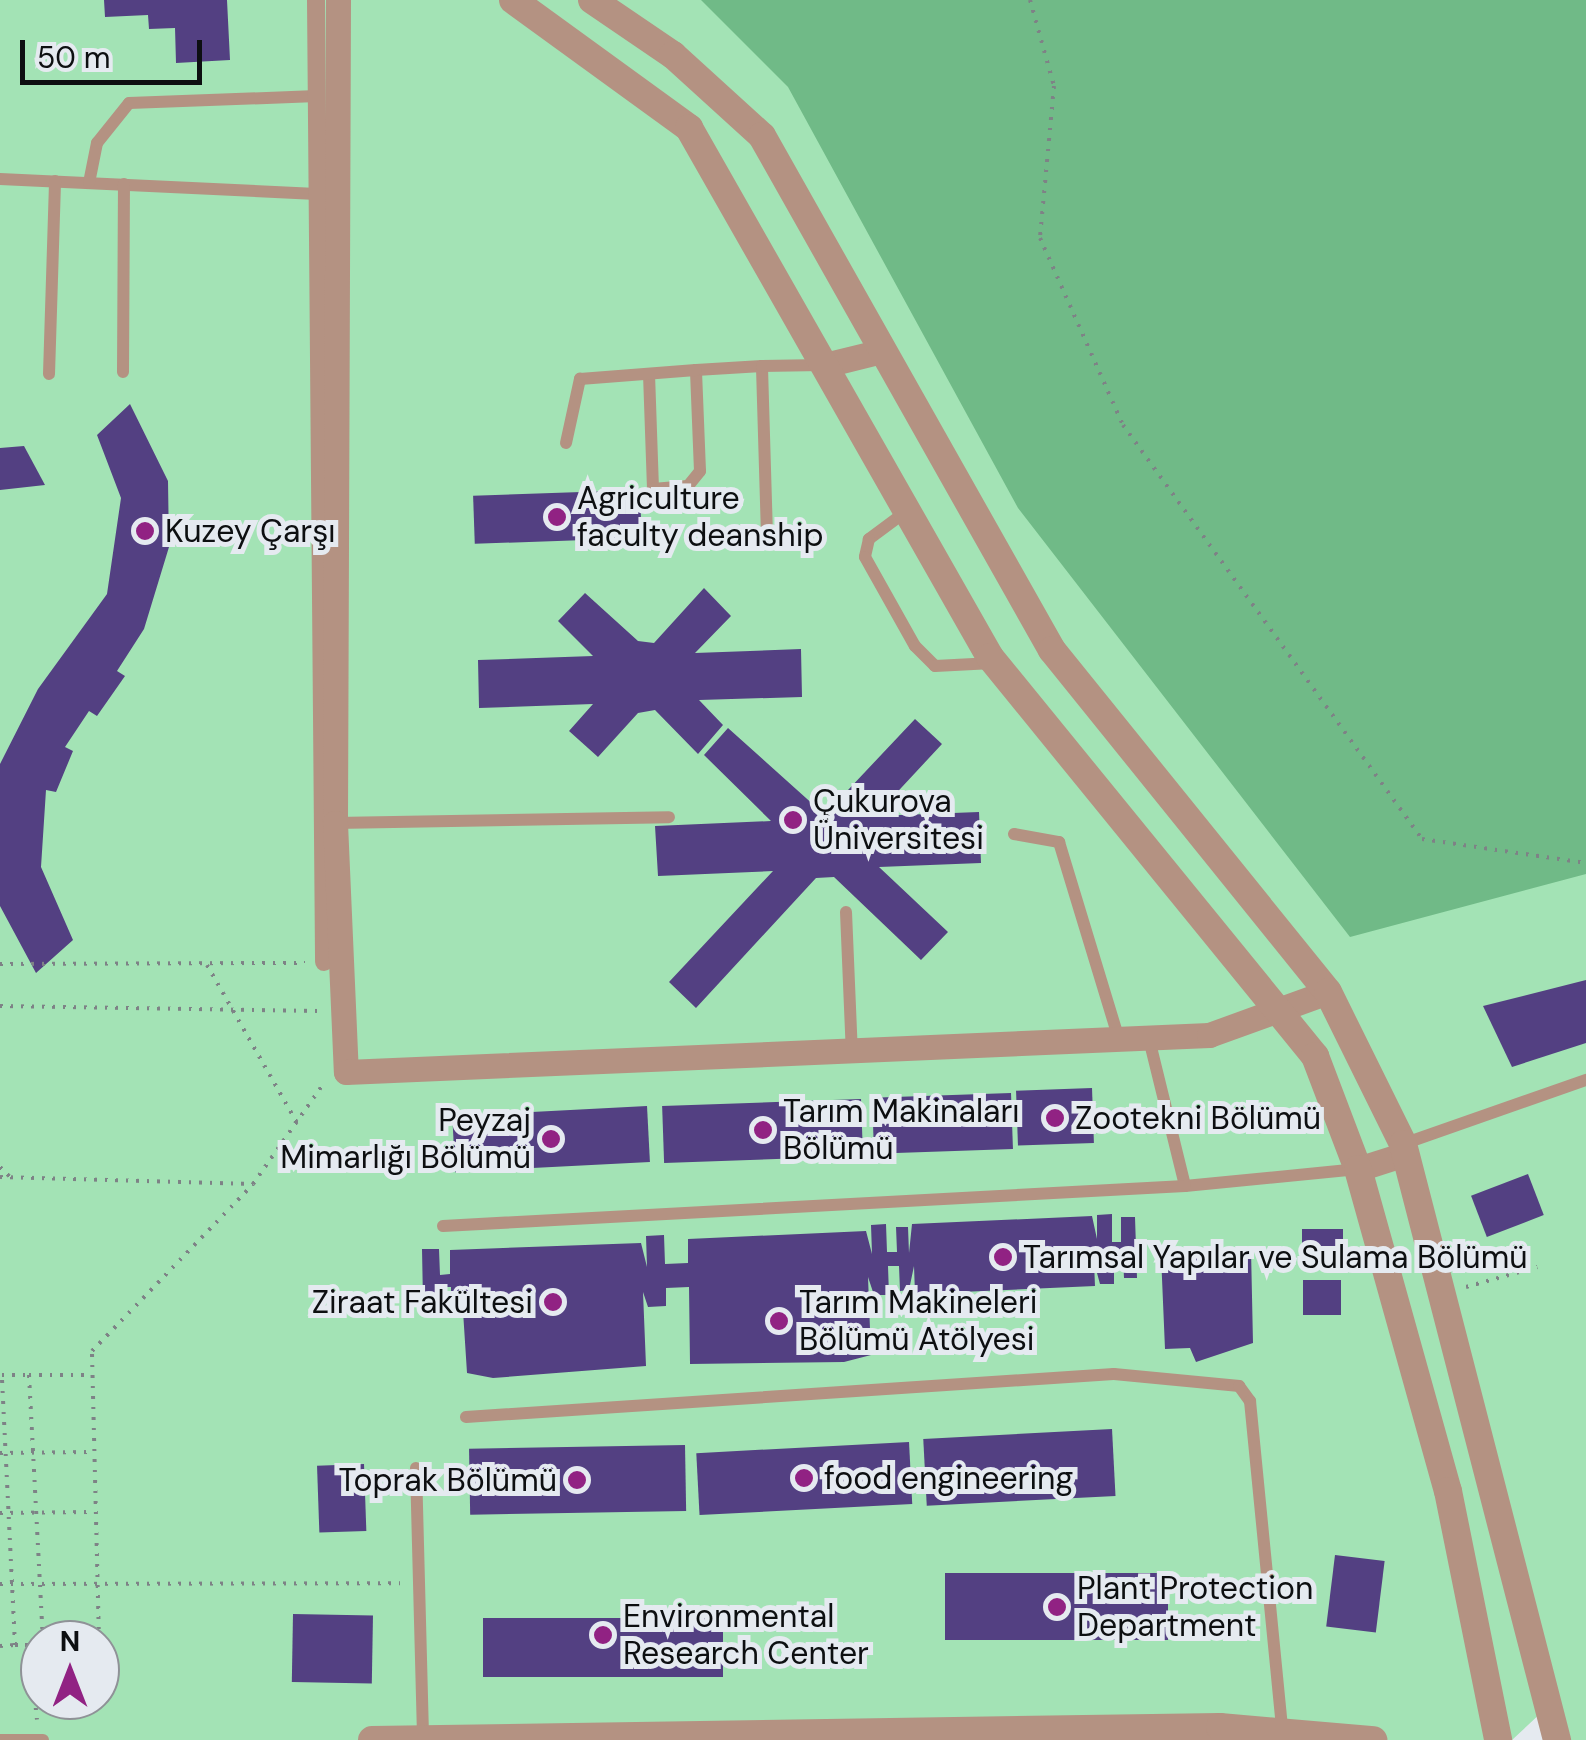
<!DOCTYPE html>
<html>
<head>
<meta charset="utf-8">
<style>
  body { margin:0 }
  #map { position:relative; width:1586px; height:1740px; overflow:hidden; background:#e5eaf0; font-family:"DM Sans",sans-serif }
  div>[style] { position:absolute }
  .green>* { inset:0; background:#a3e3b5 }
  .forest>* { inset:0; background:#70ba87 }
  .building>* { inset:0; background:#534082; transform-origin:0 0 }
  .path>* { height:4px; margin-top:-2px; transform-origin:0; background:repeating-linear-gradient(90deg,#7e8286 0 2.5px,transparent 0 10.5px) }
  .service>* { height:12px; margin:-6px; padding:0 6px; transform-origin:6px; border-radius:6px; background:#b49282 }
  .pedestrian>* { height:18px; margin:-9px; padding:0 9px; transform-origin:9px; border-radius:9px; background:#b49282 }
  .minor>* { height:25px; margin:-12.5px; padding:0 12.5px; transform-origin:12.5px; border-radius:12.5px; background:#b49282 }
  .tertiary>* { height:28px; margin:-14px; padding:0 14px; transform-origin:14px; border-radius:14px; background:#b49282 }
  .dots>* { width:28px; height:28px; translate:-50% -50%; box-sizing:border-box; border:5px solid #e5eaf0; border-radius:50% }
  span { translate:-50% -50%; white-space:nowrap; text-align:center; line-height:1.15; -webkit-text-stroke:10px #e5eaf0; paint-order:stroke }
  .poi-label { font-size:32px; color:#0d0f11 }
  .left { translate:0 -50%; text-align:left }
  .right { translate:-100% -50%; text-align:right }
  .north { position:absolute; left:20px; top:1620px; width:100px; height:100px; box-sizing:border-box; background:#e5eaf0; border:2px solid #8f9297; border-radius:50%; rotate:0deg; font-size:28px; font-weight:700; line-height:40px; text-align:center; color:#0d0f11 }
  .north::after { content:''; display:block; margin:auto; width:35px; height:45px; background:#912283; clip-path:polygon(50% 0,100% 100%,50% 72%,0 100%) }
  .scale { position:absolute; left:20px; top:40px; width:182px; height:45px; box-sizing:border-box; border:5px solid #0d0f11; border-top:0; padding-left:12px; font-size:30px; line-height:35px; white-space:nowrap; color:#0d0f11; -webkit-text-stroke:8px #e5eaf0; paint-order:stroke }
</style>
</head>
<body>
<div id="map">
  <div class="green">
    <i style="clip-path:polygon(evenodd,0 0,1586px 0,1586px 1740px,1571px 1740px,1559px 1696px,1512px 1740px,0 1740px,0 0,40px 1640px,100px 1640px,100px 1700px,40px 1700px,40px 1640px)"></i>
  </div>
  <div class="forest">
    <i style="clip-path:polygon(701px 0,1586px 0,1586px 874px,1350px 937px,1018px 508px,788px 87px)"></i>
  </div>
  <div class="building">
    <i style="clip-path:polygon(104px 0,227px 0,230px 60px,176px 63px,175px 28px,149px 29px,148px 15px,105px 17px)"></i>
    <i style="clip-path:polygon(130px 404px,168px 481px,169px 547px,144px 629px,117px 671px,125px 676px,97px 716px,89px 711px,65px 747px,73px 751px,56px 792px,46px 790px,41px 867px,73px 940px,36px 973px,0 906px,0 764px,38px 689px,107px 594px,121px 498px,97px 435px)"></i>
    <i style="clip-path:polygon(24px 446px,45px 485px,0 490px,0 448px)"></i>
    <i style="left:640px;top:490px;width:48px;height:167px;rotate:88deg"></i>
    <i style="clip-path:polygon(704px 588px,731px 616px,695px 653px,801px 649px,802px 697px,699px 700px,723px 725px,698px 754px,655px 710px,638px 713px,598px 757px,569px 731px,593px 704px,479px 708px,478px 660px,593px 656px,558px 621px,585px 593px,638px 641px,654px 643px)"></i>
    <i style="clip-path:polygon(915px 719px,942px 744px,875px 816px,979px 812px,981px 863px,879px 867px,948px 932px,921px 960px,834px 877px,816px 878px,696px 1008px,669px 982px,773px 871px,658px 876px,655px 826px,771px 821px,704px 755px,728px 728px,816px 807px,832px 807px)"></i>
    <i style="clip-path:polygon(1586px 980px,1586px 1043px,1512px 1067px,1483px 1006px)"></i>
    <i style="left:1092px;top:1088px;width:55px;height:76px;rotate:88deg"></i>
    <i style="left:1011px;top:1093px;width:56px;height:139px;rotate:88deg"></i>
    <i style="left:861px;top:1099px;width:57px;height:199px;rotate:88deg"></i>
    <i style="left:647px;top:1106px;width:56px;height:195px;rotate:87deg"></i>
    <i style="left:1528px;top:1174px;width:44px;height:61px;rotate:69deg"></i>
    <i style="clip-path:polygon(1112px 1214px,1112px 1242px,1121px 1242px,1121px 1217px,1135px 1217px,1137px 1278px,1124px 1278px,1123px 1257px,1114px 1257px,1114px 1284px,1100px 1284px,1094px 1262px,1095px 1286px,915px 1294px,914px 1266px,909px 1290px,900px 1291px,899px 1266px,888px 1266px,889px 1295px,874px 1295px,868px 1277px,871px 1355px,844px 1362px,690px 1364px,689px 1287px,666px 1288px,666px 1306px,648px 1307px,643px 1292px,646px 1366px,493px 1378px,467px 1373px,463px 1311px,451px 1311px,451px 1287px,441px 1287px,442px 1315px,426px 1315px,423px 1301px,422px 1249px,439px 1249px,440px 1275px,450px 1274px,450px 1250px,641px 1243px,647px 1267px,646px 1236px,664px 1235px,665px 1264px,688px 1263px,688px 1239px,866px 1231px,872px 1254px,871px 1225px,886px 1224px,887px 1252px,897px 1252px,896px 1227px,908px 1227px,909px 1253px,912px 1224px,1092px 1216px,1097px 1239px,1097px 1215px)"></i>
    <i style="left:1302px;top:1229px;width:41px;height:34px"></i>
    <i style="clip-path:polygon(1251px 1249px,1253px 1343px,1196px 1362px,1190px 1348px,1165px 1349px,1161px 1255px)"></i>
    <i style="left:1303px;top:1280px;width:38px;height:35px"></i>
    <i style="left:1112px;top:1429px;width:67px;height:189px;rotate:87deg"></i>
    <i style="left:909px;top:1442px;width:62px;height:213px;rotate:87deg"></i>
    <i style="left:685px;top:1445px;width:66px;height:216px;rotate:89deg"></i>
    <i style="left:364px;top:1464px;width:67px;height:47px;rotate:88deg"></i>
    <i style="left:1335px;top:1555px;width:50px;height:72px;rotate:7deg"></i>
    <i style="left:945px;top:1573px;width:223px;height:67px"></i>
    <i style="left:293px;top:1614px;width:80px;height:68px;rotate:1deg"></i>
    <i style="left:483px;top:1618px;width:240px;height:59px"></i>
  </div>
  <div class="path">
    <i style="left:1030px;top:0;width:89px;rotate:74.4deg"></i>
    <i style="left:1054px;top:86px;width:153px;rotate:95.3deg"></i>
    <i style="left:1040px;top:238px;width:205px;rotate:66.1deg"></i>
    <i style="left:1123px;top:425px;width:511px;rotate:54.16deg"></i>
    <i style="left:1422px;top:839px;width:166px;rotate:8.3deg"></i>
    <i style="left:0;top:964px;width:305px;rotate:-0.2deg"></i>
    <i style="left:207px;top:965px;width:185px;rotate:60.3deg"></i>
    <i style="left:0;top:1006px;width:319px;rotate:0.9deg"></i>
    <i style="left:0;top:1167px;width:14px;rotate:45deg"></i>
    <i style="left:0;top:1177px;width:253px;rotate:1.6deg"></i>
    <i style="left:1466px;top:1287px;width:74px;rotate:-15.7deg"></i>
    <i style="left:29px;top:1375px;width:56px"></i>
    <i style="left:0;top:1453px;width:90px;rotate:-0.6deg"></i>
    <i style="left:0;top:1513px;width:90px;rotate:-0.6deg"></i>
    <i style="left:0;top:1584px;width:400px;rotate:-0.1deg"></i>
    <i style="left:99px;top:1640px;width:289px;rotate:-91.4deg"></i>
    <i style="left:92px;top:1351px;width:232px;rotate:-46deg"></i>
    <i style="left:253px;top:1184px;width:123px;rotate:-54.9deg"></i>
    <i style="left:15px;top:1645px;width:25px"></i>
    <i style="left:29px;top:1645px;width:75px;rotate:83.9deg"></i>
    <i style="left:0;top:1646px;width:15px;rotate:-4deg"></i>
    <i style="left:15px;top:1645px;width:270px;rotate:-92.8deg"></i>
    <i style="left:2px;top:1375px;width:27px"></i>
    <i style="left:29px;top:1375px;width:265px;rotate:87deg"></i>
  </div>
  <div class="service">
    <i style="left:0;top:179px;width:317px;rotate:2.7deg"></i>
    <i style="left:89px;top:183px;width:41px;rotate:-78.7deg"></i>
    <i style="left:97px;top:143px;width:51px;rotate:-51.3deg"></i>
    <i style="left:129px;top:103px;width:188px;rotate:-2.1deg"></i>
    <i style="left:123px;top:372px;width:188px;rotate:-89.7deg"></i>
    <i style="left:49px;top:374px;width:193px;rotate:-88.2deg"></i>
    <i style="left:649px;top:374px;width:115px;rotate:88deg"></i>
    <i style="left:653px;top:489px;width:35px;rotate:-5deg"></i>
    <i style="left:688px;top:486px;width:19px;rotate:-51deg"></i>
    <i style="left:700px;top:471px;width:101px;rotate:-92.3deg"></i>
    <i style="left:696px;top:370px;width:66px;rotate:-3.5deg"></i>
    <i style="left:566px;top:443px;width:66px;rotate:-77.7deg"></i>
    <i style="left:580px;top:379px;width:116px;rotate:-4.4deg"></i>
    <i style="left:904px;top:513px;width:44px;rotate:143.4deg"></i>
    <i style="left:869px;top:539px;width:18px;rotate:103deg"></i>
    <i style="left:865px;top:557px;width:102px;rotate:60.7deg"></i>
    <i style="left:915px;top:646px;width:28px;rotate:45deg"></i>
    <i style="left:935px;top:666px;width:58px;rotate:-3deg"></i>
    <i style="left:767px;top:536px;width:170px;rotate:-91.7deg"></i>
    <i style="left:762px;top:366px;width:60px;rotate:-1deg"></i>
    <i style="left:335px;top:823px;width:334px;rotate:-1deg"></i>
    <i style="left:1014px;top:834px;width:46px;rotate:10.1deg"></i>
    <i style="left:1059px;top:842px;width:207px;rotate:73.1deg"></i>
    <i style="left:846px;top:912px;width:141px;rotate:87.6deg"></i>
    <i style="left:1149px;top:1039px;width:151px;rotate:76.2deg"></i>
    <i style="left:1185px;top:1186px;width:174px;rotate:-5.6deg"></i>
    <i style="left:1403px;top:1144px;width:194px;rotate:-19.3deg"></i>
    <i style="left:443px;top:1226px;width:743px;rotate:-3.09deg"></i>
    <i style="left:466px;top:1417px;width:649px;rotate:-3.8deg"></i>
    <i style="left:1114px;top:1374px;width:126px;rotate:5.5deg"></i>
    <i style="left:1239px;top:1386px;width:19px;rotate:54deg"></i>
    <i style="left:1250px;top:1401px;width:328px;rotate:84.4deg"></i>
    <i style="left:416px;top:1468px;width:271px;rotate:88.5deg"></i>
    <i style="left:0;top:1740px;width:43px"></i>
  </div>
  <div class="pedestrian">
    <i style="left:316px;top:0;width:962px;rotate:89.52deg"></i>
  </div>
  <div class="minor">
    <i style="left:338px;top:0;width:823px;rotate:90.21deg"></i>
    <i style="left:335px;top:823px;width:249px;rotate:87.5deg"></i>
    <i style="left:346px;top:1072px;width:864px;rotate:-2.45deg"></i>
    <i style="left:1209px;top:1035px;width:127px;rotate:-19.9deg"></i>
    <i style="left:825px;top:365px;width:59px;rotate:-13.8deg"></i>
    <i style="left:1358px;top:1169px;width:49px;rotate:-17.7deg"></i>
  </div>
  <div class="tertiary">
    <i style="left:513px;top:0;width:218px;rotate:36deg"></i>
    <i style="left:689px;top:128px;width:609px;rotate:60.36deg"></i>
    <i style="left:990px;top:657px;width:515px;rotate:50.84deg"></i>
    <i style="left:1315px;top:1056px;width:121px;rotate:69.2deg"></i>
    <i style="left:1358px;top:1169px;width:334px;rotate:74.4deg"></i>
    <i style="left:1448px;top:1491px;width:254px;rotate:78.6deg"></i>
    <i style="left:592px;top:0;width:98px;rotate:34.2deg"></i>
    <i style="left:673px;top:55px;width:120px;rotate:42.3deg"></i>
    <i style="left:762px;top:136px;width:590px;rotate:60.57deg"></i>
    <i style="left:1052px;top:650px;width:439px;rotate:51.1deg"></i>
    <i style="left:1328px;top:992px;width:169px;rotate:63.7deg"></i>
    <i style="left:1403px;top:1144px;width:616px;rotate:75.51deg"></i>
    <i style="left:372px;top:1740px;width:848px;rotate:-0.88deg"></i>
    <i style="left:1220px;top:1727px;width:154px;rotate:4.9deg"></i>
  </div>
  <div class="dots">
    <i style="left:557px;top:517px;background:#912283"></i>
    <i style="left:145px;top:531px;background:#912283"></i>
    <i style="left:793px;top:820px;background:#912283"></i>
    <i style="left:1055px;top:1118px;background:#912283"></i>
    <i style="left:763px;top:1130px;background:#912283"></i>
    <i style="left:551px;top:1139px;background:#912283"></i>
    <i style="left:1003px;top:1257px;background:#912283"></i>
    <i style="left:553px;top:1302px;background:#912283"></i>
    <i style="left:779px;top:1321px;background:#912283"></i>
    <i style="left:804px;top:1478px;background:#912283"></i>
    <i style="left:577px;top:1480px;background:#912283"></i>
    <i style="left:1057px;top:1607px;background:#912283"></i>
    <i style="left:603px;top:1635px;background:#912283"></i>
  </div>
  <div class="poi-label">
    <span class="left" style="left:577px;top:517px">Agriculture<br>faculty deanship</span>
    <span class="left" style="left:165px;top:531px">Kuzey Çarşı</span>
    <span class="left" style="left:813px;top:820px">Çukurova<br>Üniversitesi</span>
    <span class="left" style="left:783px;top:1130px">Tarım Makinaları<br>Bölümü</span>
    <span class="left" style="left:1075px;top:1118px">Zootekni Bölümü</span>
    <span class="right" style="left:531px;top:1139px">Peyzaj<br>Mimarlığı Bölümü</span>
    <span class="left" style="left:1023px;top:1257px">Tarımsal Yapılar ve Sulama Bölümü</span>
    <span class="right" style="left:533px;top:1302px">Ziraat Fakültesi</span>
    <span class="left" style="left:799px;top:1321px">Tarım Makineleri<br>Bölümü Atölyesi</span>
    <span class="left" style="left:824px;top:1478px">food engineering</span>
    <span class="right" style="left:557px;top:1480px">Toprak Bölümü</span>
    <span class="left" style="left:1077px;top:1607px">Plant Protection<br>Department</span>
    <span class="left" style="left:623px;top:1635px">Environmental<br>Research Center</span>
  </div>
  <div class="north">N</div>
  <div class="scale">50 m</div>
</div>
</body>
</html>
